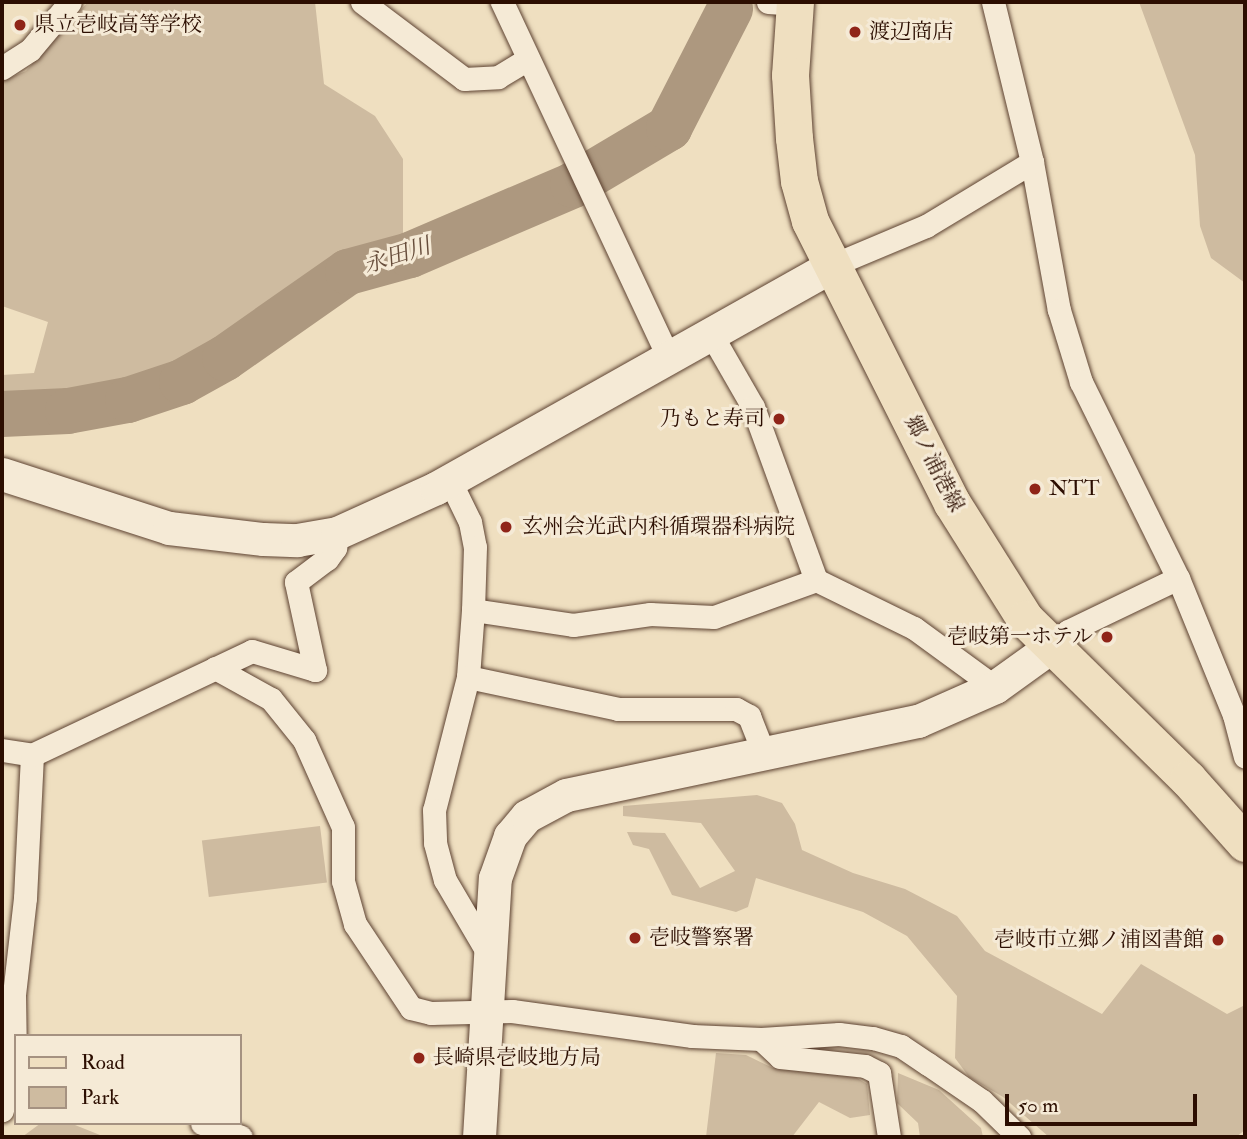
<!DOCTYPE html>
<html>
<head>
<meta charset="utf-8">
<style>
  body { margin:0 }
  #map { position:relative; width:1247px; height:1139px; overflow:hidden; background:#efdfc0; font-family:"IM FELL Double Pica","Noto Serif JP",serif }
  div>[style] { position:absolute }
  .green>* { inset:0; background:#cebba0; transform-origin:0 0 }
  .river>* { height:46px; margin:-23px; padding:0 23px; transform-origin:23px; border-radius:23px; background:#ad987f }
  .roads { filter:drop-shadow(0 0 2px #5d4231) drop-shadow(0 0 2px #5d4231) }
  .street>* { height:23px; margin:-11.5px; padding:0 11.5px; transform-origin:11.5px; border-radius:11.5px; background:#f5ead6 }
  .secondary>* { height:33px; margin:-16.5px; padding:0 16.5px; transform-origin:16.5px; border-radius:16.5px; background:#f5ead6 }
  .primary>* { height:37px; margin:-18.5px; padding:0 18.5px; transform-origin:18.5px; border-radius:18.5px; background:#efdfc0 }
  .dots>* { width:19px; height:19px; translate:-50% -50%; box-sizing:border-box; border:4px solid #f5ead6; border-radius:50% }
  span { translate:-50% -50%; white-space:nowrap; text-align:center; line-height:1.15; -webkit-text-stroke:6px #f5ead6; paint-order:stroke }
  .poi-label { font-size:21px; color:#2c0e01 }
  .left { translate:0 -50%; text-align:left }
  .right { translate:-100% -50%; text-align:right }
  .street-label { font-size:21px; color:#2c0e01 }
  .water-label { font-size:23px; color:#664c3a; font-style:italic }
  .frame { position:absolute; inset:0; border:4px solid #2c0e01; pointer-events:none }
  .legend { position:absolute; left:14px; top:1034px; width:228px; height:91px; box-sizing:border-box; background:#f5ead6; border:2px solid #a59281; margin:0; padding:9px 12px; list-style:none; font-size:21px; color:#2c0e01 }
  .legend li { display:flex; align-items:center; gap:14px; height:35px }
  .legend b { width:35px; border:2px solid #a59281 }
  .scale { position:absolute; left:1005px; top:1094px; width:192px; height:32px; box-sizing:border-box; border:4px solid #2c0e01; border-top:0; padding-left:9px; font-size:21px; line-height:24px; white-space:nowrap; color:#2c0e01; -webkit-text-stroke:5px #f5ead6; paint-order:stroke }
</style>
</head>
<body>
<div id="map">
  <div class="green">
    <i style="clip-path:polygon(88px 2px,315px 2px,324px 84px,375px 116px,403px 159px,403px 239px,290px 296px,223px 349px,182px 373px,127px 393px,36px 404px,2px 396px,2px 375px,34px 373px,48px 322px,2px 306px,2px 81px,26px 71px)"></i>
    <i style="clip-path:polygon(1139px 2px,1245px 2px,1245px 283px,1211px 258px,1200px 226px,1195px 155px)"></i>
    <i style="clip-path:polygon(757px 795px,782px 803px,795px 824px,802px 850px,853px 873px,905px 889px,957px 916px,985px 951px,1102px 1014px,1141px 964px,1227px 1014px,1245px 1005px,1245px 1130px,1236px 1137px,1049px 1137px,1003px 1097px,969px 1077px,955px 1058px,957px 996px,907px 936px,863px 912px,756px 878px,748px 907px,736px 912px,672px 895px,649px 849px,633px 845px,627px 832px,665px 833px,700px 888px,735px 871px,701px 823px,623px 816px,623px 806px)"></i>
    <i style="left:320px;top:826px;width:57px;height:119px;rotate:83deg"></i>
    <i style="clip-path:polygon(716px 1053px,746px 1055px,773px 1068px,847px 1072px,867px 1084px,870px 1115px,850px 1118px,819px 1102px,792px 1137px,706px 1137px)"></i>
    <i style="clip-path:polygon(898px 1073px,939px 1090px,981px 1128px,983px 1137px,920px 1137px,918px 1123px,897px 1103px)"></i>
    <i style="clip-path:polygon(41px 1123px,70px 1123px,105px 1137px,22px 1137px)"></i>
  </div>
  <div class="river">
    <i style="left:2px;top:414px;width:66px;rotate:-2.6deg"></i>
    <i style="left:68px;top:411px;width:61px;rotate:-10.4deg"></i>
    <i style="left:128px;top:400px;width:57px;rotate:-18.4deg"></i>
    <i style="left:182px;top:382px;width:49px;rotate:-29.2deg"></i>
    <i style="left:225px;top:358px;width:150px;rotate:-35deg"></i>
    <i style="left:348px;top:272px;width:64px;rotate:-15.3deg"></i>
    <i style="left:410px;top:255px;width:177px;rotate:-23.2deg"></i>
    <i style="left:573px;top:185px;width:112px;rotate:-30.7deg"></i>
    <i style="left:669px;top:128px;width:134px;rotate:-62.9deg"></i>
  </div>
  <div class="roads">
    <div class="street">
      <i style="left:362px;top:2px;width:128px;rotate:37deg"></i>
      <i style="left:464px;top:79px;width:34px;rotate:-3deg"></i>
      <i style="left:498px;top:77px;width:35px;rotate:-31deg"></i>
      <i style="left:502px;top:2px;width:392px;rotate:64.9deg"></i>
      <i style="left:768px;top:2px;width:27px;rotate:4deg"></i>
      <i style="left:993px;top:2px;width:165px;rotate:76.3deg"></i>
      <i style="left:1032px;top:162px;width:150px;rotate:79.7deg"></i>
      <i style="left:1059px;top:310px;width:75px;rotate:73deg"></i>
      <i style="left:1081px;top:382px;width:219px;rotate:63.7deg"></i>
      <i style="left:1178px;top:578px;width:148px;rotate:67.8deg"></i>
      <i style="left:1234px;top:715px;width:43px;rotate:75.3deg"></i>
      <i style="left:2px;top:68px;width:33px;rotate:-33deg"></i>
      <i style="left:30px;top:50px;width:62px;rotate:-50.2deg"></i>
      <i style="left:833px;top:265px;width:101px;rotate:-22.8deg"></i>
      <i style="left:926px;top:226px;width:124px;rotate:-31.1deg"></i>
      <i style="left:711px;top:334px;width:84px;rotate:60.1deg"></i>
      <i style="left:753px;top:407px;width:184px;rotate:70deg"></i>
      <i style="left:816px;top:580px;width:109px;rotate:26.1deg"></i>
      <i style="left:914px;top:628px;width:100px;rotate:36.1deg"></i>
      <i style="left:450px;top:481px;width:46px;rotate:64deg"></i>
      <i style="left:470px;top:522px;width:25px;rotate:79deg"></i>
      <i style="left:475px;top:547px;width:63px;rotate:91.8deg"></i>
      <i style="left:473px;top:610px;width:67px;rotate:94.3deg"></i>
      <i style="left:468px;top:677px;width:137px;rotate:104.3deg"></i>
      <i style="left:434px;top:810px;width:33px;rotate:88deg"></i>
      <i style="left:435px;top:843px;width:38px;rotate:75deg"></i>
      <i style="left:445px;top:880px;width:87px;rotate:59.6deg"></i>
      <i style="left:473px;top:610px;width:101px;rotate:8.5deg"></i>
      <i style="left:573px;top:625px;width:78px;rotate:-8.1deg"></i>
      <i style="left:650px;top:614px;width:64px;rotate:2.7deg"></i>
      <i style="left:714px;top:617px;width:109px;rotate:-19.9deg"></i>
      <i style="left:1052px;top:646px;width:22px;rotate:-43deg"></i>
      <i style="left:1068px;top:631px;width:122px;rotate:-25.7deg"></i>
      <i style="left:215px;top:668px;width:64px;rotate:29deg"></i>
      <i style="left:271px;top:699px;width:53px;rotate:51.2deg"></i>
      <i style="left:304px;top:740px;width:95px;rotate:65.9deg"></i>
      <i style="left:343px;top:827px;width:54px;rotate:90deg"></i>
      <i style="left:343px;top:881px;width:45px;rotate:74.4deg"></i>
      <i style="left:355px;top:924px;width:101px;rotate:56.3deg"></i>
      <i style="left:411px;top:1008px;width:21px;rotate:14deg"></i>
      <i style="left:431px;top:1013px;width:81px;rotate:-1.4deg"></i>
      <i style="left:512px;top:1011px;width:182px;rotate:7.9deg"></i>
      <i style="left:692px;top:1036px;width:69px;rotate:2.5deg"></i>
      <i style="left:761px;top:1039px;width:78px;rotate:-3.7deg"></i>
      <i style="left:839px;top:1034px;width:34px;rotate:7deg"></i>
      <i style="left:873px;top:1038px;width:29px;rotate:16deg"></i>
      <i style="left:901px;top:1046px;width:32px;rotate:34deg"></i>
      <i style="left:928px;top:1064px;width:65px;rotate:34.4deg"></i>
      <i style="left:982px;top:1101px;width:52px;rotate:44.2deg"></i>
      <i style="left:468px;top:677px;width:153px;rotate:12deg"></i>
      <i style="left:618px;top:709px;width:118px"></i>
      <i style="left:736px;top:709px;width:15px;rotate:28deg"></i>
      <i style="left:749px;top:716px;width:41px;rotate:68.5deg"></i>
      <i style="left:2px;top:750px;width:30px;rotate:9deg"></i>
      <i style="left:32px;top:755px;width:143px;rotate:92.8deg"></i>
      <i style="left:25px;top:898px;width:98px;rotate:96.5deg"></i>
      <i style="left:14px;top:995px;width:66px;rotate:89.1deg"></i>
      <i style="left:15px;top:1061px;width:51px;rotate:104.9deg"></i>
      <i style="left:32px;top:755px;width:243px;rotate:-25.3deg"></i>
      <i style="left:252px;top:651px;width:66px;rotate:16.8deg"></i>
      <i style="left:315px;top:670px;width:90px;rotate:-102.2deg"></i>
      <i style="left:296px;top:582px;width:39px;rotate:-37deg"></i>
      <i style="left:327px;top:559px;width:14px;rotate:-54deg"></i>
      <i style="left:335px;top:548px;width:15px;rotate:-82deg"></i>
      <i style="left:761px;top:1039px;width:26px;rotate:43deg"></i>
      <i style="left:780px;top:1057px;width:85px;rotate:6deg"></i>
      <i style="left:865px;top:1066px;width:16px;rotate:27deg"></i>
      <i style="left:879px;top:1073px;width:65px;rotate:81.1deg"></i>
      <i style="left:202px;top:1123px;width:41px;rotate:19.7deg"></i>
    </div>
    <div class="secondary">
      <i style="left:2px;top:474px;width:176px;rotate:17.9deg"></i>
      <i style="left:169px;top:528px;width:95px;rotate:6.7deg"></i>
      <i style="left:263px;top:539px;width:34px;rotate:2deg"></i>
      <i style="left:297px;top:540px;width:41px;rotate:-9.9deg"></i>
      <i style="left:337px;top:533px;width:109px;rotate:-24.4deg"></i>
      <i style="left:436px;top:488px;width:455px;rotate:-29.3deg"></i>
      <i style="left:479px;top:1137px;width:259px;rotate:-86.5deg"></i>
      <i style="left:495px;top:878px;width:45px;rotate:-70.3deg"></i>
      <i style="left:510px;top:836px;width:26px;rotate:-50deg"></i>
      <i style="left:527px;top:816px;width:44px;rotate:-28.3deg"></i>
      <i style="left:566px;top:795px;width:360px;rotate:-11.9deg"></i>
      <i style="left:918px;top:721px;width:84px;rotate:-23.8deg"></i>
      <i style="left:995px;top:687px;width:70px;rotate:-35.7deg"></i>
    </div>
    <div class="primary">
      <i style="left:795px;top:2px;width:73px;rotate:93.9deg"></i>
      <i style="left:790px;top:75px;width:63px;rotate:86.4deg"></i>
      <i style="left:794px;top:138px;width:43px;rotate:83.4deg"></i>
      <i style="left:799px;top:181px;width:41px;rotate:74.6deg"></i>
      <i style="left:810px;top:221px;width:316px;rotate:63.3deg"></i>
      <i style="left:952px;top:503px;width:137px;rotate:57.8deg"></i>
      <i style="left:1025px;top:619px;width:228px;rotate:44.5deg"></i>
      <i style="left:1188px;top:779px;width:86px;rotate:48.3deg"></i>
    </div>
  </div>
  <div class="dots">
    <i style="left:20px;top:25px;background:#8f2418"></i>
    <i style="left:855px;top:32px;background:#8f2418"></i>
    <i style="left:779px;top:419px;background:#8f2418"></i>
    <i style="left:1035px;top:489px;background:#8f2418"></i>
    <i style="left:506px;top:527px;background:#8f2418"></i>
    <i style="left:1107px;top:637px;background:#8f2418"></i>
    <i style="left:635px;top:938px;background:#8f2418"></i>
    <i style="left:1218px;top:940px;background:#8f2418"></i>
    <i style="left:419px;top:1058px;background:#8f2418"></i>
  </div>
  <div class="poi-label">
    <span class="left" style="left:34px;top:25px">県立壱岐高等学校</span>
    <span class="left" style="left:869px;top:32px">渡辺商店</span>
    <span class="right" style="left:765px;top:419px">乃もと寿司</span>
    <span class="left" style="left:1049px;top:489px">NTT</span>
    <span class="left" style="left:522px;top:527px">玄州会光武内科循環器科病院</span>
    <span class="right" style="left:1093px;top:637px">壱岐第一ホテル</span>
    <span class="left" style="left:649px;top:938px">壱岐警察署</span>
    <span class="right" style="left:1204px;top:940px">壱岐市立郷ノ浦図書館</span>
    <span class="left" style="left:433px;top:1058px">長崎県壱岐地方局</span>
  </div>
  <div class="street-label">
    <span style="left:934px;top:464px;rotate:63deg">郷ノ浦港線</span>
  </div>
  <div class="water-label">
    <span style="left:397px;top:256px;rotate:-18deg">永田川</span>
  </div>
  <div class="frame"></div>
  <ul class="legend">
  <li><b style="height:9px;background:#efdfc0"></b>Road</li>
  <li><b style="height:19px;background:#cebba0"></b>Park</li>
  </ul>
  <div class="scale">50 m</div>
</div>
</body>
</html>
